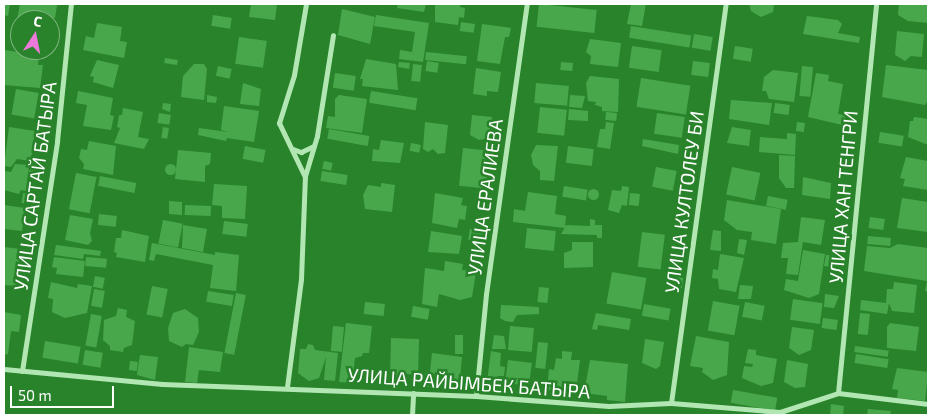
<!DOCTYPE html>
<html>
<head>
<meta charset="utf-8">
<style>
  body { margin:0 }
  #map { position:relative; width:932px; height:419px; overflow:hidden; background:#29832b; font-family:"Exo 2",sans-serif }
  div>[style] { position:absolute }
  .building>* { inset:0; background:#49a74b; transform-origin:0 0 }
  .round { border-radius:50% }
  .minor>* { height:5px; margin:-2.5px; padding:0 2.5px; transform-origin:2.5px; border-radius:2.5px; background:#b2e7b3 }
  span { translate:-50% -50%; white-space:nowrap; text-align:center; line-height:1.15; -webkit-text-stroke:5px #29832b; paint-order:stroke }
  .street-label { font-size:19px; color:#fff }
  .frame { position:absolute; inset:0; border:5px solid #fff; pointer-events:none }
  .north { position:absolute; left:10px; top:10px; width:50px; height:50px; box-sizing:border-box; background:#29832b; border:1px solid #7fb580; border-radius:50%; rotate:11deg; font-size:14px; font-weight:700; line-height:20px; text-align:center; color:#fff }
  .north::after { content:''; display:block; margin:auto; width:18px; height:22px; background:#ee79da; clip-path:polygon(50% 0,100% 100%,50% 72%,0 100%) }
  .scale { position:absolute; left:10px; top:386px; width:104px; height:22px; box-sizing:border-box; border:2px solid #fff; border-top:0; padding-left:6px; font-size:15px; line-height:18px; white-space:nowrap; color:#fff; -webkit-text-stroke:4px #29832b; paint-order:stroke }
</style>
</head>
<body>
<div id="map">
  <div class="building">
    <i style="clip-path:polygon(4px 4px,10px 4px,8px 16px,4px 15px)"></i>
    <i style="clip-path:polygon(20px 4px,57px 5px,55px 18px,17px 20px)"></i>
    <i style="clip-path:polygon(251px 4px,277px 4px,275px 20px,249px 17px)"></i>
    <i style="clip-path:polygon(398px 4px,426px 4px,424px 12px,397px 8px)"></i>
    <i style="clip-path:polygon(435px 4px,461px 4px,460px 7px,465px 8px,464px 18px,459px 17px,458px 25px,435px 22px)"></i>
    <i style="left:539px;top:4px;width:58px;height:23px;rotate:6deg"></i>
    <i style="clip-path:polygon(631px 4px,646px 4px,642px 26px,627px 24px)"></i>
    <i style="clip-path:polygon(749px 4px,774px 4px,773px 12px,761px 17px,751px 11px)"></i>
    <i style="clip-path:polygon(899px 4px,928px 4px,928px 23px,908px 21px,898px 15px)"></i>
    <i style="clip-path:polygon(342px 9px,375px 17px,370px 44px,338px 35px)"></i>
    <i style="left:213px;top:15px;width:19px;height:11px;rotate:9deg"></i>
    <i style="clip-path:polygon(376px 15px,429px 23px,423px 62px,399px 59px,400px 50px,412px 52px,415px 32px,374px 26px)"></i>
    <i style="clip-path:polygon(807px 16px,838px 20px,842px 24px,838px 33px,860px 37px,859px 43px,803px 34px)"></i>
    <i style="left:461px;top:22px;width:14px;height:9px;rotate:8deg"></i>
    <i style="clip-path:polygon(97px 23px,122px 27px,120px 41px,127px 42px,124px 58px,83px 50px,86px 36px,94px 38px)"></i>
    <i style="clip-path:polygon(482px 24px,511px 28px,509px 37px,505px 37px,500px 64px,477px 61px)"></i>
    <i style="left:631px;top:26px;width:61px;height:12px;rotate:9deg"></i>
    <i style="clip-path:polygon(897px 31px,924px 34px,922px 57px,911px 56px,905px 61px,895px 55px)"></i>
    <i style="left:694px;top:34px;width:19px;height:14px;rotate:9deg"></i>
    <i style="left:239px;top:37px;width:28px;height:27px;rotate:8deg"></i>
    <i style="clip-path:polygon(590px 39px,621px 43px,618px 67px,590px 64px,591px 56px,586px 52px)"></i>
    <i style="left:632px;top:46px;width:30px;height:22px;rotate:8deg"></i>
    <i style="left:735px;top:46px;width:18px;height:13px;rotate:9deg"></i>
    <i style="clip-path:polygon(4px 50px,39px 55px,38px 65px,43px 65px,40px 88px,4px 85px)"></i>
    <i style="left:426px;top:52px;width:41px;height:8px;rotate:6deg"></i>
    <i style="left:165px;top:58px;width:13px;height:5px;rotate:9deg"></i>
    <i style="clip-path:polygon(366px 59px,396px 64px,398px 90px,362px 86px,363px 79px,360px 79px)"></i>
    <i style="clip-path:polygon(97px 60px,119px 65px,113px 88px,93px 82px,94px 77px,90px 76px)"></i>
    <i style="left:427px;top:61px;width:12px;height:10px;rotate:9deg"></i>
    <i style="left:693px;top:61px;width:17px;height:14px;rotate:7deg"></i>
    <i style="clip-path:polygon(399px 62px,410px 63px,409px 69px,398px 67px)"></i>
    <i style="left:561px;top:62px;width:12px;height:8px;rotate:5deg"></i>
    <i style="clip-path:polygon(194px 64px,204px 64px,207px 69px,204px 100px,181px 97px,183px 76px)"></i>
    <i style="left:413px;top:64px;width:9px;height:17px;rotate:6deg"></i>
    <i style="clip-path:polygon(886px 65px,928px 70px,928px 100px,925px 105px,882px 97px)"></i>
    <i style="left:218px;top:66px;width:14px;height:10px;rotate:12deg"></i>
    <i style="left:802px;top:66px;width:11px;height:30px;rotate:5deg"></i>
    <i style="clip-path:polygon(476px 68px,501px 72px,498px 92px,487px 91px,487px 96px,473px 94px)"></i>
    <i style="clip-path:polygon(773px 70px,798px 73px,794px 102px,769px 99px,766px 91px,762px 91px,764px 77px)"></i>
    <i style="left:335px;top:73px;width:21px;height:15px;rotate:8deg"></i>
    <i style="clip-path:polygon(816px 73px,829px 75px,828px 81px,843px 84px,838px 114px,853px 116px,851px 127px,808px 117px)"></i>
    <i style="clip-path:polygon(590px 76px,619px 79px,618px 112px,602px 111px,602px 107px,595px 105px,596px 102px,588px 101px,586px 83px)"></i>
    <i style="left:641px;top:78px;width:50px;height:29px;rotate:9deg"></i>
    <i style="clip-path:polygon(243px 83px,261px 89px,259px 106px,240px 104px)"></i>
    <i style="left:536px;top:83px;width:33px;height:20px;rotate:5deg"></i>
    <i style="left:16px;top:89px;width:23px;height:26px;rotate:10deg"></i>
    <i style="clip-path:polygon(78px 91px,113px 98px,110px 115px,114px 116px,111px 130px,83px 126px,87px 105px,76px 103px)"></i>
    <i style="left:371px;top:91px;width:47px;height:12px;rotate:9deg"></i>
    <i style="clip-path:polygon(207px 95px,217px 97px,216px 103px,207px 102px)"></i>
    <i style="clip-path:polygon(339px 95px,367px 99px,362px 133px,326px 128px,328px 116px,335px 117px,335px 99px)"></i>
    <i style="clip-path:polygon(570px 95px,585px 96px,582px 108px,569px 107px)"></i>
    <i style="clip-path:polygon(731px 100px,772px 103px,769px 125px,729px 119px)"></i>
    <i style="clip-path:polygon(163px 103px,171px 104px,170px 112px,162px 109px)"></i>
    <i style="left:775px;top:103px;width:15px;height:10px;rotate:8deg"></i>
    <i style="clip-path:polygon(224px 106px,259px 111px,254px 142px,227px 138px,226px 141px,198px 135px,199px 128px,228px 132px,221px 130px)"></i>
    <i style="left:540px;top:107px;width:27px;height:26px;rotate:6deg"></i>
    <i style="clip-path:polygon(123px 108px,143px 112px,138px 137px,149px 139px,144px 149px,114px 143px,120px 128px,117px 127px,119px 115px,122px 115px)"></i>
    <i style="clip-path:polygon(569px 109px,588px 111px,588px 121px,568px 120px)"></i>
    <i style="left:606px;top:112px;width:11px;height:8px;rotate:5deg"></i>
    <i style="left:159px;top:113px;width:12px;height:10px;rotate:9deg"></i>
    <i style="left:657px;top:113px;width:28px;height:21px;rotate:8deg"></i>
    <i style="clip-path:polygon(472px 115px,492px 117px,490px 138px,479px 140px,470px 135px)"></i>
    <i style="clip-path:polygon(914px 117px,928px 119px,928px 145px,908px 137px,910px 121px,913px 121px)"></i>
    <i style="clip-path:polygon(425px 122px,448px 125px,445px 153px,438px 154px,433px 149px,428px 152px,423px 149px)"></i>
    <i style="clip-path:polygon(606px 122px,614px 123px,610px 149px,597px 147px,600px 129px,605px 129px)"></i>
    <i style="left:797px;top:122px;width:8px;height:9px;rotate:7deg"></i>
    <i style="clip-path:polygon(9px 127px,35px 131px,31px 161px,17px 159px,11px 167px,4px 166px)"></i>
    <i style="left:163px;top:127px;width:6px;height:11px;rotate:9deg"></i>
    <i style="clip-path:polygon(732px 127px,751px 130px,749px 146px,727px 143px)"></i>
    <i style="left:329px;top:129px;width:41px;height:10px;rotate:10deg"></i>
    <i style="left:880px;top:132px;width:24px;height:11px;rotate:9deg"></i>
    <i style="clip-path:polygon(787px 133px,796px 134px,795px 155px,759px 152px,760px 137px,787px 139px)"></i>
    <i style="clip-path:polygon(643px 139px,679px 145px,678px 154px,642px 146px)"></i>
    <i style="clip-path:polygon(381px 140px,404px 143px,400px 163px,372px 161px,373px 149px,379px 150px)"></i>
    <i style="clip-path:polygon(89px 141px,116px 146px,113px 175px,83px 169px,84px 164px,79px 158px,81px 149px,87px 150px)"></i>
    <i style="left:411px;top:143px;width:10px;height:8px;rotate:11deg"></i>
    <i style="clip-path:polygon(536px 145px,558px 146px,554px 181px,540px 180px,540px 171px,533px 165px,531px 155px)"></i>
    <i style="left:245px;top:146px;width:21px;height:13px;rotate:11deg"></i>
    <i style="left:568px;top:146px;width:26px;height:17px;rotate:7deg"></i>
    <i style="left:463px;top:148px;width:27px;height:38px;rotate:6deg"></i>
    <i style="clip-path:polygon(178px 150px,211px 153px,210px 164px,205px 166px,205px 182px,175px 179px)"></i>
    <i style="clip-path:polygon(779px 155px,795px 156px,794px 188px,786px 188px,779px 178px)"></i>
    <i style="clip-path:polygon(906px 157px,928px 161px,928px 190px,903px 186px,905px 179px,900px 178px)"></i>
    <i style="left:324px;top:161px;width:9px;height:8px;rotate:13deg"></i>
    <i style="left:30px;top:163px;width:10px;height:9px;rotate:11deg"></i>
    <i class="round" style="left:164.5px;top:163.5px;width:11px;height:11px"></i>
    <i style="clip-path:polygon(15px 164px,29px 165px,26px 191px,21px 190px,19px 194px,4px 190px,4px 171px,11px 172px)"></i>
    <i style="left:656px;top:167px;width:21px;height:20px;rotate:11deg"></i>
    <i style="left:732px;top:167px;width:29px;height:28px;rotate:12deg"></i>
    <i style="left:322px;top:171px;width:26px;height:10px;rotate:9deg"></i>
    <i style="left:76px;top:173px;width:21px;height:37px;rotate:11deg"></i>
    <i style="left:100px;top:176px;width:37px;height:10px;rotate:11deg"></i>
    <i style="clip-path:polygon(803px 177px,831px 183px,830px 199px,802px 195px)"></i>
    <i style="clip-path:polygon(381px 183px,395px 185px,392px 212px,365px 209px,363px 195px,368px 185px,381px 187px)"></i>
    <i style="clip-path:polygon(214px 184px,247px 186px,245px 219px,222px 218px,222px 206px,212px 205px)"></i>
    <i style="left:564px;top:186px;width:24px;height:11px;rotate:9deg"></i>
    <i style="clip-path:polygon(622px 186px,629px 187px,627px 206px,622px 205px,619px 213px,608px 210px,612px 190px,621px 191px)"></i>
    <i class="round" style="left:587.5px;top:188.5px;width:11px;height:11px"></i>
    <i style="clip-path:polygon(528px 192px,557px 196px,555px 214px,566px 216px,565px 228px,513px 222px,514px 209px,525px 211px)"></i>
    <i style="left:23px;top:193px;width:14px;height:10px;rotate:8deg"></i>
    <i style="clip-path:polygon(435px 193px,463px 198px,461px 205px,467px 206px,465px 220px,459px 219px,457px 228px,432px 223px)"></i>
    <i style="left:630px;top:193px;width:10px;height:12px;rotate:6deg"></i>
    <i style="left:768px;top:196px;width:20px;height:10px;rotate:11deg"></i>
    <i style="clip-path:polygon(902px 198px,928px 202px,928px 232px,897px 228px)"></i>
    <i style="clip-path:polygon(727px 200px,781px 209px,776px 244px,751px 240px,752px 232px,737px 230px,724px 220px)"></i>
    <i style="clip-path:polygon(169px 201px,182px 202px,182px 215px,169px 214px)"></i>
    <i style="clip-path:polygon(4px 205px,25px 208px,22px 231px,4px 229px)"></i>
    <i style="left:185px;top:205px;width:26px;height:10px;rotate:2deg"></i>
    <i style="left:99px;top:214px;width:18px;height:11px;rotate:6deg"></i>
    <i style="clip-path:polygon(70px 215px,93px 219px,90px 233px,92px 241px,88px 245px,65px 240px)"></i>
    <i style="clip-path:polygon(801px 217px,825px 220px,821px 245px,803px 242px,798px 275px,786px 274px,788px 258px,781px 258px,783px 243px,798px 242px)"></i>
    <i style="left:870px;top:217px;width:15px;height:11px;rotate:8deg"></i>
    <i style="clip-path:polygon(590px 219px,595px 220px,595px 225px,602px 225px,602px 238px,597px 238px,597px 235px,561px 234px,566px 225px,590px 226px)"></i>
    <i style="left:163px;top:220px;width:20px;height:24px;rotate:11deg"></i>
    <i style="left:224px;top:221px;width:24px;height:13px;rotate:7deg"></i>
    <i style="clip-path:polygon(183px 225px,207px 229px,203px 252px,182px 248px)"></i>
    <i style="left:527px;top:228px;width:29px;height:20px;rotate:6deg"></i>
    <i style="left:470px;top:229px;width:13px;height:11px;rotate:9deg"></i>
    <i style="clip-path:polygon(122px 230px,149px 236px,145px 262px,116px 257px,117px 253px,114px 252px,116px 238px,121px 238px)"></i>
    <i style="clip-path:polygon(713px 230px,721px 231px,721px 251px,710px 250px)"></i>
    <i style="clip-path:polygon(431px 231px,462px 236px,459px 254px,428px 252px)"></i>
    <i style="left:642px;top:232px;width:23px;height:35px;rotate:7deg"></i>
    <i style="left:868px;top:236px;width:23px;height:8px;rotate:5deg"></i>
    <i style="clip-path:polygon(739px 239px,747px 240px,744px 255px,737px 253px)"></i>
    <i style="clip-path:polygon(572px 242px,593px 242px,593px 267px,564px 268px,564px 253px,572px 250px)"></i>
    <i style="clip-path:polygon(152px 243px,215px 255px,215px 252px,239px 255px,236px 291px,210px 288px,213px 265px,156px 254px,154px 261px,149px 260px)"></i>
    <i style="clip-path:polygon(898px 244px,928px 248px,928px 292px,925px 291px,927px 281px,864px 271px,867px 246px,890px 248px)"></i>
    <i style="clip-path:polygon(56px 245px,101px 251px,100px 256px,84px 254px,83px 259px,54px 255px)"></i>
    <i style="clip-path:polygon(4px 247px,21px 249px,17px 286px,4px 285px)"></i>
    <i style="clip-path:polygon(803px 250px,825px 254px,819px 294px,809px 298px,784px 290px,786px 279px,798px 281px)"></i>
    <i style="clip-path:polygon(720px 254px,744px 258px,736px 292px,719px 289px,718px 279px,712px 278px,713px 269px,718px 270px)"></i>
    <i style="clip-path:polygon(826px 255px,843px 256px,841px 268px,824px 266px)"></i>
    <i style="clip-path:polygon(54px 257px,85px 261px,83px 277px,56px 274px,57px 268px,52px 267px)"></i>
    <i style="left:86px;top:257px;width:21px;height:9px;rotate:5deg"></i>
    <i style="clip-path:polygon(445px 261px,463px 264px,462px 270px,476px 272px,472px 297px,460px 300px,439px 294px,437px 307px,422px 304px,425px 268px,444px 271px)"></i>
    <i style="left:612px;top:272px;width:35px;height:32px;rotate:10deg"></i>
    <i style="left:95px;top:276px;width:10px;height:11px;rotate:11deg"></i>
    <i style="clip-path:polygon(675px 276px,683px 278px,682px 288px,673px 286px)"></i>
    <i style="clip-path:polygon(51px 282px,77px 288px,78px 284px,92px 286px,87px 313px,65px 318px,52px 312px,53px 299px,48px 298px)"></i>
    <i style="clip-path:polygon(894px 282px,917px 285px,914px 313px,892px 311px,889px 303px,887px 314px,860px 310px,861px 300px,886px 303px,887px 289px,893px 289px)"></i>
    <i style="clip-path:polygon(740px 285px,753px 286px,751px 299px,738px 299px)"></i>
    <i style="left:152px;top:286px;width:16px;height:29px;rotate:11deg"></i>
    <i style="left:539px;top:287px;width:10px;height:15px;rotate:6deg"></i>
    <i style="left:94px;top:289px;width:11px;height:17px;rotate:10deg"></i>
    <i style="left:208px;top:291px;width:26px;height:11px;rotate:9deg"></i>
    <i style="left:236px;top:293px;width:10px;height:61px;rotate:11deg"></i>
    <i style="clip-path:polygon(825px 294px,839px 296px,834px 308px,824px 307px)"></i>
    <i style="left:793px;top:299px;width:30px;height:21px;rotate:8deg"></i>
    <i style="left:713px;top:301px;width:27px;height:30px;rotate:10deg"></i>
    <i style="left:365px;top:302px;width:20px;height:12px;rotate:6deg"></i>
    <i style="left:745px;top:302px;width:20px;height:15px;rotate:11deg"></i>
    <i style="left:644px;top:304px;width:27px;height:12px;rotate:10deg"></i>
    <i style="clip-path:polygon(501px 305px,539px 307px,539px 314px,517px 315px,513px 322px,505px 321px,500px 318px)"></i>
    <i style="left:413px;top:306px;width:17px;height:11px;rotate:10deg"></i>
    <i style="clip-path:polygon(118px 308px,127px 310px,126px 317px,135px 321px,132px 345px,124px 348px,123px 352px,110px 350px,110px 346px,103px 340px,104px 320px,116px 316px)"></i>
    <i style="clip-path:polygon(185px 309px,198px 318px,199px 332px,193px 345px,186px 344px,182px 347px,169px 341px,168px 328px,173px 313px)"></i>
    <i style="clip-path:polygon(4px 312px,21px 315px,19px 332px,11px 331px,8px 354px,4px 355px)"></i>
    <i style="clip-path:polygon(596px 313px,631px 319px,629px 330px,598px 325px,597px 330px,592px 329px)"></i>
    <i style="left:860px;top:313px;width:10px;height:21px;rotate:6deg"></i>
    <i style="left:91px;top:314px;width:11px;height:32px;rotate:10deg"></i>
    <i style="left:823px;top:318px;width:15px;height:10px;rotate:8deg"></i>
    <i style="clip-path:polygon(346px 323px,372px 326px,369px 353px,363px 353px,362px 356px,355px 358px,352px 383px,339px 382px)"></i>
    <i style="clip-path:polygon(890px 323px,919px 327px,916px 351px,887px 348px,887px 327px)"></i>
    <i style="left:333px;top:326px;width:11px;height:25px;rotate:5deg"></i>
    <i style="left:510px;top:326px;width:24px;height:24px;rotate:5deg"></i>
    <i style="clip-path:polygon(792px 327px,814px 330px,811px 350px,799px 355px,789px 348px)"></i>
    <i style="left:455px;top:335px;width:8px;height:19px"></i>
    <i style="clip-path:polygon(494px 335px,504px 336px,506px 349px,492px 349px)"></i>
    <i style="clip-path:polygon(696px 336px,729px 342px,727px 375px,713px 380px,702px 372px,703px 368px,690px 366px)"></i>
    <i style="clip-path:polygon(391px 338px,419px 339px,418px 375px,406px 374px,402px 382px,395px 382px,390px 376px)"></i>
    <i style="clip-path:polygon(645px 339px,664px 342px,660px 366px,656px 369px,642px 363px)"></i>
    <i style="left:45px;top:341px;width:36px;height:17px;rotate:9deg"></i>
    <i style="left:538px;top:342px;width:10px;height:26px;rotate:6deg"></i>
    <i style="clip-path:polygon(308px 344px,313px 345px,315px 350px,338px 353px,335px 381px,324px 380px,326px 357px,319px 378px,309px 381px,298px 373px,300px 349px,306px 349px)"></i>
    <i style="left:855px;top:346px;width:34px;height:6px;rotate:8deg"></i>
    <i style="clip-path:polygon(189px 347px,223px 352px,220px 372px,199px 370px,197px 383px,185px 382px)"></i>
    <i style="clip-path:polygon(748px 349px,756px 350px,756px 355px,777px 359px,773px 383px,761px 386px,742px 378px,744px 366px,752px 367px,753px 364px,745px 363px)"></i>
    <i style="left:85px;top:350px;width:18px;height:15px;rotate:9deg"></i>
    <i style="clip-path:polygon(491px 351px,501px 353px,500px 366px,505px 367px,504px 376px,498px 376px,497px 384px,487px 382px)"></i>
    <i style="clip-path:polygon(562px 351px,572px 352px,571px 360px,580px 360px,576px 391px,564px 397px,557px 392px,557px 397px,550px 397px,551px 390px,547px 390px,549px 369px,554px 370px,556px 358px,562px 359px)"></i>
    <i style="clip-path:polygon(432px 353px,462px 357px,460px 380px,448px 382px,430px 372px)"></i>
    <i style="left:856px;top:354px;width:33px;height:9px;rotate:9deg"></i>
    <i style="clip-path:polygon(140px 355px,158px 357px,155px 380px,137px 375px)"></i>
    <i style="left:508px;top:360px;width:24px;height:23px;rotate:7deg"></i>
    <i style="clip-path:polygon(590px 360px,628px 364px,625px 402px,607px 400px,607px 396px,584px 393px)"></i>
    <i style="clip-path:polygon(787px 360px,808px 364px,805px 387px,795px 388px,784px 382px)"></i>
    <i style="left:130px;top:361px;width:8px;height:9px;rotate:7deg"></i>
    <i style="clip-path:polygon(897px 368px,928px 372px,925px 401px,897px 398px,898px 390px,892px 389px)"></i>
    <i style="clip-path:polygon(425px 373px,430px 375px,429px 387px,423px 387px)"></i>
    <i style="left:733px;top:390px;width:45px;height:13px;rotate:10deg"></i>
    <i style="clip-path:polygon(831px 404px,844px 406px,843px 415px,830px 415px)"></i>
    <i style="clip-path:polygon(868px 409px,891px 411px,890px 415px,867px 415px)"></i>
  </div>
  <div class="minor">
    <i style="left:293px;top:149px;width:9px;rotate:21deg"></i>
    <i style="left:301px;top:152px;width:14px;rotate:-25deg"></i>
    <i style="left:305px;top:176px;width:42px;rotate:-73.3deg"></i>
    <i style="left:317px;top:136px;width:102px;rotate:-81deg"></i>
    <i style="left:4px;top:369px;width:159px;rotate:5.4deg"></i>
    <i style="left:162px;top:384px;width:314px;rotate:2.2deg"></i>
    <i style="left:476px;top:396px;width:133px;rotate:4.3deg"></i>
    <i style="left:609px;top:406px;width:62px;rotate:-2.8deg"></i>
    <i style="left:671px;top:403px;width:109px;rotate:4.7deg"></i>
    <i style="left:780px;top:412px;width:61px;rotate:-18.1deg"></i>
    <i style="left:838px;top:393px;width:91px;rotate:7deg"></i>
    <i style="left:22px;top:371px;width:233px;rotate:-81.3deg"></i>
    <i style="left:57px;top:141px;width:138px;rotate:-84.2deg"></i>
    <i style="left:287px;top:387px;width:109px;rotate:-82.6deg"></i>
    <i style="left:301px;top:279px;width:102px;rotate:-87.8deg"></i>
    <i style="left:305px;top:177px;width:60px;rotate:-115.7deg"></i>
    <i style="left:279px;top:123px;width:50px;rotate:-72.6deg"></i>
    <i style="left:294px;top:75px;width:72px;rotate:-80.4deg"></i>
    <i style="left:838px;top:393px;width:391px;rotate:-84.4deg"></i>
    <i style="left:476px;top:396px;width:102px;rotate:-84.4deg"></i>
    <i style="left:486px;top:294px;width:293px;rotate:-82deg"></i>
    <i style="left:671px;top:403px;width:403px;rotate:-82.2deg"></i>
    <i style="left:412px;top:415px;width:22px;rotate:-87deg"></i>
  </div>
  <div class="street-label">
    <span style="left:35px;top:186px;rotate:-82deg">УЛИЦА САРТАЙ БАТЫРА</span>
    <span style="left:485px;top:197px;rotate:-82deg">УЛИЦА ЕРАЛИЕВА</span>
    <span style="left:843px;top:197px;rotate:-85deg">УЛИЦА ХАН ТЕНГРИ</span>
    <span style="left:684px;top:202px;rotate:-82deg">УЛИЦА КУЛТОЛЕУ БИ</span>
    <span style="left:469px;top:383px;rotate:4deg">УЛИЦА РАЙЫМБЕК БАТЫРА</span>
  </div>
  <div class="frame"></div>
  <div class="north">С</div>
  <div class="scale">50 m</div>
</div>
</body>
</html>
